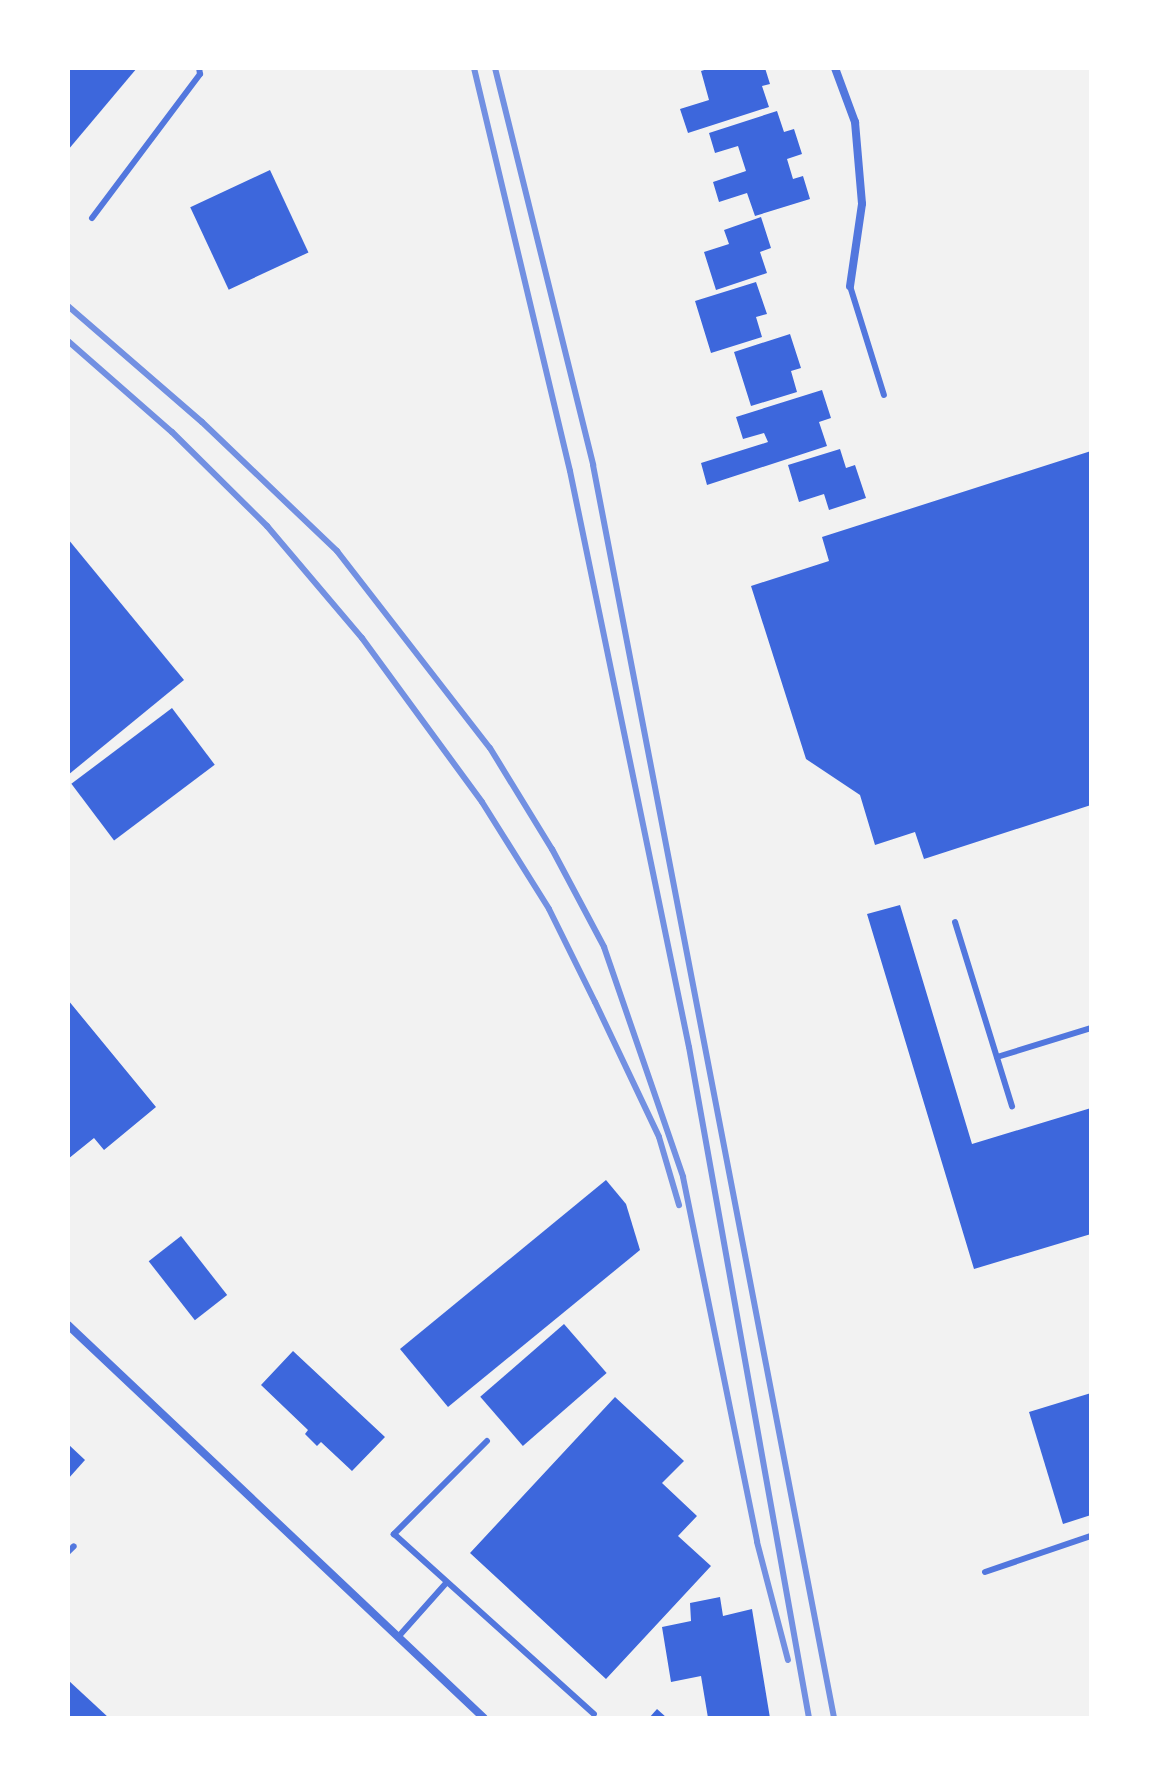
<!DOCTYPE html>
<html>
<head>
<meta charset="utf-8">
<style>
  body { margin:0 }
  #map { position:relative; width:1159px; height:1786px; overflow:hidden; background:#f2f2f2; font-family:Ubuntu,sans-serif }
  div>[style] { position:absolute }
  .building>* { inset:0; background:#3d67dc; transform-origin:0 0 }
  .service>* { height:6px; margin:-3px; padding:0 3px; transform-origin:3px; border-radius:3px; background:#5277de }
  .minor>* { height:8px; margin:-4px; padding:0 4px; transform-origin:4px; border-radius:4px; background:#5277de }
  .rail>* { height:6px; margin:-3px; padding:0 3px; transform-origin:3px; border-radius:3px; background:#7290e2 }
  span { translate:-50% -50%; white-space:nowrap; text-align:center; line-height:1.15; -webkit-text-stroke:8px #fff; paint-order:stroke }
  .frame { position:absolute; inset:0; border:70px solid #fff; pointer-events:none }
</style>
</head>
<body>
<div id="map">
  <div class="building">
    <i style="clip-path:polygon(68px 68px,137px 68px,68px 150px)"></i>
    <i style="clip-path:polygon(711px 68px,765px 68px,770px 84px,762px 86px,769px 107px,688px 133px,680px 109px,709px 100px,701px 71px)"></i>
    <i style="clip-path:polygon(777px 111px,784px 132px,794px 129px,802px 154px,787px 159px,793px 179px,803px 176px,810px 199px,755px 216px,747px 193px,719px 202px,713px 182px,746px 171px,738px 146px,715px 153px,709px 133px)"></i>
    <i style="left:270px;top:170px;width:91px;height:88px;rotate:65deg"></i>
    <i style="clip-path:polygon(761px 217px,771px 248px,760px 252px,767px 273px,716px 290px,704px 252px,729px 244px,724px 230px)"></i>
    <i style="clip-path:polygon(756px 282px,767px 314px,756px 317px,762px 337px,711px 353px,695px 301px)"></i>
    <i style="clip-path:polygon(790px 334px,801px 368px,791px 371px,797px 392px,751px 406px,734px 352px)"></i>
    <i style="clip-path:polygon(822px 390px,831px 418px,819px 422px,827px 446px,707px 485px,701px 463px,768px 442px,764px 433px,743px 439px,736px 417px)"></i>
    <i style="clip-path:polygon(840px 449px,846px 468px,855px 465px,866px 498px,829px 510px,824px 494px,799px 502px,788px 465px)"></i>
    <i style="clip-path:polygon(1091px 451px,1091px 805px,924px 859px,915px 832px,875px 845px,860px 795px,806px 759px,751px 586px,829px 561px,822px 537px)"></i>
    <i style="clip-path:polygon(68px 539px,184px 680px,68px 775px)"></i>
    <i style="left:172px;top:708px;width:71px;height:126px;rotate:53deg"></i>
    <i style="clip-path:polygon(900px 905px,972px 1144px,1091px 1108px,1091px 1234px,974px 1269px,867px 914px)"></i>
    <i style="clip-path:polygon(68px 1000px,156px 1107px,104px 1150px,94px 1138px,68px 1159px)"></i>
    <i style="clip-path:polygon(606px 1180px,626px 1204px,640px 1250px,448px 1407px,400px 1349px)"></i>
    <i style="left:181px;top:1236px;width:75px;height:41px;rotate:52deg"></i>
    <i style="left:564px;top:1324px;width:65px;height:111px;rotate:49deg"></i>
    <i style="clip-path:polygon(293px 1351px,385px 1437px,352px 1471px,321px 1442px,317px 1446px,305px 1434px,308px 1430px,261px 1385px)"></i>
    <i style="clip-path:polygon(1091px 1393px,1091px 1515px,1063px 1524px,1029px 1412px)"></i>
    <i style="clip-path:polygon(615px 1397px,684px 1461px,662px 1483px,697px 1516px,678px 1536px,711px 1566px,606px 1679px,470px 1553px)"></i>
    <i style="clip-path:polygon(68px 1444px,85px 1460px,68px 1479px)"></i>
    <i style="clip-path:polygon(720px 1597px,723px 1616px,752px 1609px,770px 1718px,708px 1718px,701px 1676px,671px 1682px,662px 1627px,691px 1621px,690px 1603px)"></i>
    <i style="clip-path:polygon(68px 1680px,109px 1718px,68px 1718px)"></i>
    <i style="clip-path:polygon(657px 1709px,667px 1718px,649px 1718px)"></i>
  </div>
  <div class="service">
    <i style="left:92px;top:218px;width:180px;rotate:-53.1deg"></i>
    <i style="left:200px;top:74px;width:6px;rotate:-99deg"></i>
    <i style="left:850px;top:286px;width:114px;rotate:72.7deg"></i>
    <i style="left:955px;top:922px;width:193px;rotate:72.8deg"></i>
    <i style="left:997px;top:1057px;width:98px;rotate:-17.1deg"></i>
    <i style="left:487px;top:1441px;width:132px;rotate:135deg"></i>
    <i style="left:394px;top:1534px;width:269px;rotate:42deg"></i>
    <i style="left:68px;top:1552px;width:8px;rotate:-45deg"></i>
    <i style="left:985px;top:1572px;width:112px;rotate:-18.8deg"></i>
    <i style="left:399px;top:1636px;width:71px;rotate:-48.4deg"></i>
  </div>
  <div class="minor">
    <i style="left:835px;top:68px;width:58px;rotate:69.7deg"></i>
    <i style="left:855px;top:122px;width:82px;rotate:85.1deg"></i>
    <i style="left:862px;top:204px;width:83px;rotate:98.3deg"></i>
    <i style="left:68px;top:1325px;width:572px;rotate:43.37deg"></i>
  </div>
  <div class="rail">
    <i style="left:474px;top:68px;width:414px;rotate:76.6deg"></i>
    <i style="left:570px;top:471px;width:588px;rotate:78.33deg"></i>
    <i style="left:689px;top:1047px;width:682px;rotate:79.86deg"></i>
    <i style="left:495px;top:68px;width:409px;rotate:76.1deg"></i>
    <i style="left:593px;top:465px;width:1276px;rotate:79.11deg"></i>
    <i style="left:68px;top:306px;width:177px;rotate:40.9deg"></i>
    <i style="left:202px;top:422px;width:187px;rotate:43.7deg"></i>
    <i style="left:337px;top:551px;width:249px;rotate:52.2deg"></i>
    <i style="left:490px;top:748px;width:119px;rotate:58.5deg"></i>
    <i style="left:552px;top:849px;width:111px;rotate:62deg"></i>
    <i style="left:604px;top:947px;width:243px;rotate:71deg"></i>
    <i style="left:683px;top:1177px;width:372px;rotate:78.5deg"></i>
    <i style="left:757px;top:1542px;width:122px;rotate:75.3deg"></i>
    <i style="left:68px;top:341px;width:138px;rotate:41.2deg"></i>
    <i style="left:172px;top:432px;width:134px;rotate:44.7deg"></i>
    <i style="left:267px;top:526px;width:147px;rotate:49.7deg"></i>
    <i style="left:362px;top:638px;width:203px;rotate:53.8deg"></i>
    <i style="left:482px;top:802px;width:126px;rotate:57.9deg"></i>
    <i style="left:549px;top:909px;width:104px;rotate:63.7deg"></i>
    <i style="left:595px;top:1002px;width:149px;rotate:64.6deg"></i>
    <i style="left:659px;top:1137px;width:71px;rotate:73.6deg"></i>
  </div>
  <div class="frame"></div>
</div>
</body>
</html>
